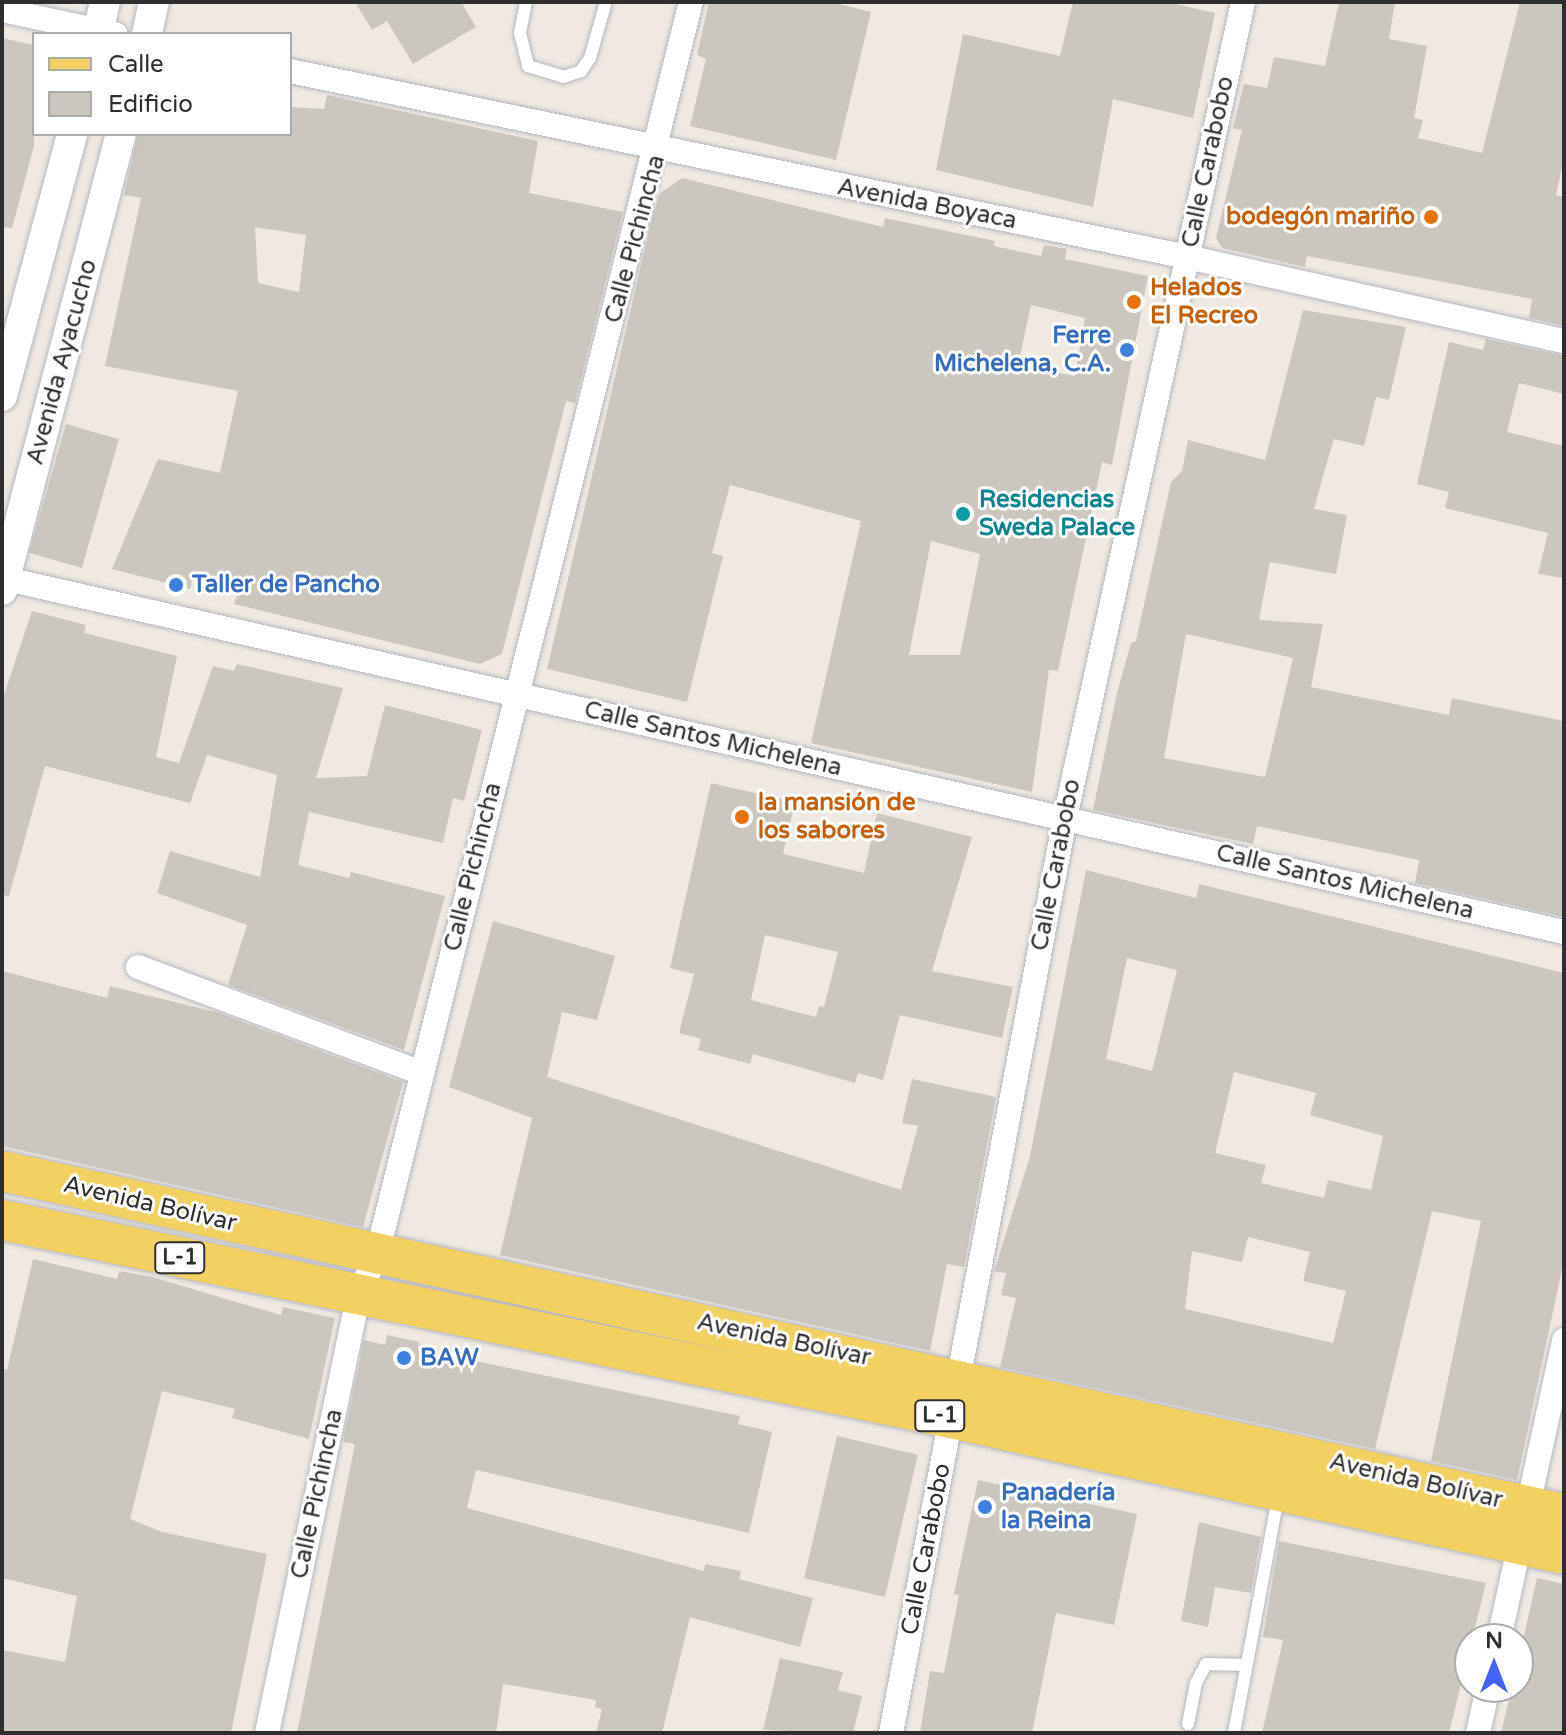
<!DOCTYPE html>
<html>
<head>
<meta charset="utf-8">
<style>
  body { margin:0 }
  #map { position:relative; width:1566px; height:1735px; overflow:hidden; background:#efe9e1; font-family:"Varela Round",sans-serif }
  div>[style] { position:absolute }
  .building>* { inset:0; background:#cbc7bf; transform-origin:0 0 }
  .roads { filter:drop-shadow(0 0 2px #b4b7c1) drop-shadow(0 0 2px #b4b7c1) }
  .service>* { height:12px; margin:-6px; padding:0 6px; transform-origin:6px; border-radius:6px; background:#fff }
  .minor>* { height:24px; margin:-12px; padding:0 12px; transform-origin:12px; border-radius:12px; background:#fff }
  .tertiary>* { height:30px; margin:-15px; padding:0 15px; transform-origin:15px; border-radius:15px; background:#fff }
  .primary>* { height:40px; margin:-20px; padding:0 20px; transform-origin:20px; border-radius:20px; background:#f2d163 }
  .dots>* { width:22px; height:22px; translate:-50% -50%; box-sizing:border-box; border:4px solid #fff; border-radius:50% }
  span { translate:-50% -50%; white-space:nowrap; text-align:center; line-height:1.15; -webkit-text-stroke:6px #fff; paint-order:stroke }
  .shield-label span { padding:2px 6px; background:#fff; border:2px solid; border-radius:6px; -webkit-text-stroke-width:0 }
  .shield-label { font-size:22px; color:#2e2e2e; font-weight:700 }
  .street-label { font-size:24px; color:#2e2e2e }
  .food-label { font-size:24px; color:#c56008; font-weight:700 }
  .right { translate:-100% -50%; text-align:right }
  .left { translate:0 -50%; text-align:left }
  .shop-label { font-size:24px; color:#366cbe; font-weight:700 }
  .culture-label { font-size:24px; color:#0d838f; font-weight:700 }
  .frame { position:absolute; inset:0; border:4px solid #2e2e2e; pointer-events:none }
  .legend { position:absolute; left:32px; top:32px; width:260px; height:104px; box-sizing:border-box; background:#fff; border:2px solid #ababab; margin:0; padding:10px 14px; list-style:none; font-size:24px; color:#2e2e2e }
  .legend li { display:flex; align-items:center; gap:16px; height:40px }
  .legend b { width:40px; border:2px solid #ababab }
  .north { position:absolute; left:1454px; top:1623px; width:80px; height:80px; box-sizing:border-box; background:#fff; border:2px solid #ababab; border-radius:50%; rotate:0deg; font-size:22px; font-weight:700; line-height:32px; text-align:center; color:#2e2e2e }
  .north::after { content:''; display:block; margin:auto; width:28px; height:36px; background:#4264fb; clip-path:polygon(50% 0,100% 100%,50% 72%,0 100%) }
</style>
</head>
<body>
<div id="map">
  <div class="building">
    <i style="clip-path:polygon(355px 2px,461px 2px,476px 27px,413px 64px,387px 21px,372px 30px)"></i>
    <i style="clip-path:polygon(709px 2px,831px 2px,871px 12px,836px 160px,690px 126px,706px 59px,697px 55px)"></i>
    <i style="clip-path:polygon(1073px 2px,1167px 2px,1215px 13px,1193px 118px,1113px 99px,1093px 207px,936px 170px,963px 34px,1060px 56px)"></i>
    <i style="clip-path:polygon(1339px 2px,1395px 2px,1389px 39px,1427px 46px,1414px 118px,1423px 120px,1418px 138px,1482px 153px,1520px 2px,1564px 2px,1564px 159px,1556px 195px,1564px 197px,1564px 326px,1529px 318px,1532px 299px,1307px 256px,1305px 267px,1222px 248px,1216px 238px,1242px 130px,1233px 128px,1244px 84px,1267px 88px,1274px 57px,1325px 66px)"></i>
    <i style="clip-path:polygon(2px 38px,34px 45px,34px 146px,12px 228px,2px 227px)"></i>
    <i style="clip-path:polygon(evenodd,327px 95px,538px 141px,529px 193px,623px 212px,575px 403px,566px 401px,502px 654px,480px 664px,234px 604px,241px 585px,193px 575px,190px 589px,112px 569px,158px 459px,220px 473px,238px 391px,105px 366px,141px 198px,124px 195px,138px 134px,290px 134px,290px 107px,324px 109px,327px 95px,255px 227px,306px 235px,299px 292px,258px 283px,255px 227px)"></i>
    <i style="clip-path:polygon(evenodd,682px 178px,883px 227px,885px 218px,995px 241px,994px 246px,1041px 256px,1044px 245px,1067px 249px,1065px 259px,1148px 276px,1112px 465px,1102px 462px,1058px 671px,1049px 670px,1032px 792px,811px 743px,861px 521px,730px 485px,712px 553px,723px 556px,687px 702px,547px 669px,652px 218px,660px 193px,682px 178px,1031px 305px,1085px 318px,1075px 376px,1018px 365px,1031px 305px,682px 178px,931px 541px,980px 554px,960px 655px,909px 655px,931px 541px)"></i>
    <i style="clip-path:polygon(evenodd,1303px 310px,1406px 327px,1389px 400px,1376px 397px,1364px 446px,1334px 439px,1323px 476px,1314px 509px,1347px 515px,1336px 574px,1270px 562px,1259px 620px,1323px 624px,1311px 687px,1449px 715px,1452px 698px,1564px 721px,1564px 917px,1415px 883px,1419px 860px,1257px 826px,1253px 844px,1093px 810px,1117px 693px,1131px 643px,1136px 641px,1171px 482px,1182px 471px,1188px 440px,1265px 460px,1303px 310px,1186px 634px,1293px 658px,1265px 777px,1164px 758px,1186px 634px)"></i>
    <i style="clip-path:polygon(1486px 339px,1564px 356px,1564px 394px,1519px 383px,1507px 432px,1564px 446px,1564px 578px,1538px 574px,1548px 533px,1445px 508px,1449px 492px,1417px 484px,1449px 342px,1483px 350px)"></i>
    <i style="left:66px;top:424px;width:55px;height:134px;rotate:16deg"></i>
    <i style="clip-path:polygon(32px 611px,86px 625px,84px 633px,177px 656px,156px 757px,179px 763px,213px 666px,234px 671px,237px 664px,343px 688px,316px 778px,367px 776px,385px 705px,482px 730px,464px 801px,453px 798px,443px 843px,309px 812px,298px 865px,349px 878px,351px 872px,445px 896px,404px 1050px,228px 985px,247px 925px,157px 893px,170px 851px,260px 877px,277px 775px,207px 755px,190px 803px,45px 766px,9px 896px,2px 895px,2px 701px)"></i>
    <i style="clip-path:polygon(evenodd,711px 783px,795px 802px,783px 854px,864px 873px,877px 813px,972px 837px,932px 971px,1013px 987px,1002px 1038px,900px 1015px,883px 1080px,858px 1073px,855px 1083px,753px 1054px,750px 1064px,698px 1050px,701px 1039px,679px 1033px,694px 974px,670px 968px,711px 783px,765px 935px,838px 952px,824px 1007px,819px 1006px,816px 1017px,751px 1000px,765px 935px)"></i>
    <i style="clip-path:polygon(evenodd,1086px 870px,1196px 898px,1199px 884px,1564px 973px,1564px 1260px,1517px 1480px,1431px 1461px,1481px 1221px,1432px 1211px,1375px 1449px,1000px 1367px,1016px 1298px,1001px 1295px,1006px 1273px,994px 1272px,1030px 1156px,1086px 870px,1127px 958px,1177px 970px,1152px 1071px,1106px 1059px,1127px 958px,1086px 870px,1234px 1072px,1316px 1093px,1310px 1115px,1383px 1136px,1371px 1190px,1328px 1180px,1324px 1198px,1261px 1183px,1266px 1165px,1215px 1153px,1234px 1072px,1086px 870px,1248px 1237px,1310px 1252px,1303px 1281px,1346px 1291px,1333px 1343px,1185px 1309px,1192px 1251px,1242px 1262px,1248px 1237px)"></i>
    <i style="clip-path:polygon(493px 921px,615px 956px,597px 1020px,562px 1012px,547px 1077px,901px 1190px,918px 1126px,902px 1123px,912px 1079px,996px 1097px,964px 1267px,947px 1264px,930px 1351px,500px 1255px,532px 1118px,449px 1087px)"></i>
    <i style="clip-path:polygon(2px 971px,107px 998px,110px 986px,219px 1013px,403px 1082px,363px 1227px,2px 1146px)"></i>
    <i style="clip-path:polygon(33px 1259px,117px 1279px,119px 1271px,152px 1277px,281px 1315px,283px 1307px,335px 1318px,309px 1439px,232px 1418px,235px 1409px,162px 1391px,130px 1519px,162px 1532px,267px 1554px,231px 1733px,2px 1733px,2px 1650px,65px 1662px,77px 1596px,2px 1578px,2px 1369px,7px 1370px)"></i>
    <i style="clip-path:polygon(387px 1335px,419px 1342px,418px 1349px,740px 1416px,738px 1424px,772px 1432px,749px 1533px,476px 1470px,467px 1508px,704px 1571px,705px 1564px,741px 1571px,739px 1579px,813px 1598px,800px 1647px,690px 1617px,662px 1733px,596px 1733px,602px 1709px,595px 1707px,596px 1700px,503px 1684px,496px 1733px,297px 1733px,355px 1444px,343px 1442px,364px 1340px,385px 1345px)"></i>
    <i style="left:837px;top:1436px;width:83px;height:146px;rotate:13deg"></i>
    <i style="clip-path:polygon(978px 1480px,1137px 1514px,1114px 1625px,1056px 1613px,1032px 1733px,920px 1733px,930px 1671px,944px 1673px,959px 1595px,954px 1594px)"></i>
    <i style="clip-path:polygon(1199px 1522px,1261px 1537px,1251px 1593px,1215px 1587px,1208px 1627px,1181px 1621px)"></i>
    <i style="clip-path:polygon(1279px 1541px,1486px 1583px,1449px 1733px,1262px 1733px,1283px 1640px,1263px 1637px)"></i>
    <i style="clip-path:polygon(1537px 1578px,1564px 1584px,1564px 1733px,1501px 1733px,1512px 1687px,1518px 1687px,1518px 1662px)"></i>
    <i style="clip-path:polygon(780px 1658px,843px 1672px,838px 1690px,862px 1696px,853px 1733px,763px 1730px)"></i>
  </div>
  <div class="roads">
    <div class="service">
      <i style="left:526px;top:2px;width:32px;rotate:101deg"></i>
      <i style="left:520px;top:33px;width:34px;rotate:76deg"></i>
      <i style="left:528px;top:66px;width:37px;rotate:17deg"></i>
      <i style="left:563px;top:77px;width:19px;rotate:-18deg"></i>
      <i style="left:581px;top:71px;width:16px;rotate:-55deg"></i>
      <i style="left:590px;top:58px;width:58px;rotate:-74.1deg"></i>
      <i style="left:1188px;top:1724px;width:42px;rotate:-79deg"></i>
      <i style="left:1196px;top:1683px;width:21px;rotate:-62deg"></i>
      <i style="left:1206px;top:1664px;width:40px;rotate:1.4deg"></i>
      <i style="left:1234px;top:1733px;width:240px;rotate:-79.4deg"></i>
    </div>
    <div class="minor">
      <i style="left:2px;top:10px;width:116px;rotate:12deg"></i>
      <i style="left:290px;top:71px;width:916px;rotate:11.71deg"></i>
      <i style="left:1187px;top:257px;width:386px;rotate:12.6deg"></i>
      <i style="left:2px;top:578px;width:1602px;rotate:12.77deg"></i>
      <i style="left:138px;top:967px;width:303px;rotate:20.5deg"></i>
      <i style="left:1499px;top:1639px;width:306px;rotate:-77.7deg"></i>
      <i style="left:267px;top:1733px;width:446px;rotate:-78.2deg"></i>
      <i style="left:358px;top:1296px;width:46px;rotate:-65.7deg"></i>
      <i style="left:377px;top:1254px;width:1291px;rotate:-75.92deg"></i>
      <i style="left:891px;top:1733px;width:931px;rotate:-79.23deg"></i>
      <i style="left:1065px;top:818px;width:835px;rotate:-77.69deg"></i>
      <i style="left:1478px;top:1733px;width:47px;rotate:-77.7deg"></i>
    </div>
    <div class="tertiary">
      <i style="left:98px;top:34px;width:33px;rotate:-78deg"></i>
      <i style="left:147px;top:34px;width:33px;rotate:-78deg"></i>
      <i style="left:2px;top:396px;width:271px;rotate:-75deg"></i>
      <i style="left:2px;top:590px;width:471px;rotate:-75.4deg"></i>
    </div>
    <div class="primary">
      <i style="left:2px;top:1171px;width:1599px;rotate:12.39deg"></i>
      <i style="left:2px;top:1220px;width:969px;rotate:11.79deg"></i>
      <i style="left:951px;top:1418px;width:628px;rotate:12.51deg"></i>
    </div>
  </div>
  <div class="dots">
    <i style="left:1431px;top:217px;background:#e8710a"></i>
    <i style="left:1134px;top:302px;background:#e8710a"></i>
    <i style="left:1127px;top:350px;background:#3f7fe0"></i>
    <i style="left:963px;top:514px;background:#0f9aa8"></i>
    <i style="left:176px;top:585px;background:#3f7fe0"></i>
    <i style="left:742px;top:817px;background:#e8710a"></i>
    <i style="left:404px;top:1358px;background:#3f7fe0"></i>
    <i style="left:985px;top:1507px;background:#3f7fe0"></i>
  </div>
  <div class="shield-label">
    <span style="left:180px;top:1258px">L-1</span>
    <span style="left:940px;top:1416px">L-1</span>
  </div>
  <div class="street-label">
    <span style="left:1208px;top:162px;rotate:-78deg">Calle Carabobo</span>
    <span style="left:927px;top:204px;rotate:11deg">Avenida Boyaca</span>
    <span style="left:635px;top:239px;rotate:-75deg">Calle Pichincha</span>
    <span style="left:62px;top:362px;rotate:-75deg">Avenida Ayacucho</span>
    <span style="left:713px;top:739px;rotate:13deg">Calle Santos Michelena</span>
    <span style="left:1056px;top:865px;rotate:-79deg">Calle Carabobo</span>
    <span style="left:473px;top:867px;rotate:-76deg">Calle Pichincha</span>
    <span style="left:1345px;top:882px;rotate:13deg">Calle Santos Michelena</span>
    <span style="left:150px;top:1204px;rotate:13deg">Avenida Bolívar</span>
    <span style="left:784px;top:1340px;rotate:12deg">Avenida Bolívar</span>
    <span style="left:1416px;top:1481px;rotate:13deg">Avenida Bolívar</span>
    <span style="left:317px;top:1494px;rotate:-78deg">Calle Pichincha</span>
    <span style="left:926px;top:1549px;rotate:-79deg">Calle Carabobo</span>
  </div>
  <div class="food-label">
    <span class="right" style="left:1415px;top:217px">bodegón mariño</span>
    <span class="left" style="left:1150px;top:302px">Helados<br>El Recreo</span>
    <span class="left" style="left:758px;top:817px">la mansión de<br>los sabores</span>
  </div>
  <div class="shop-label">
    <span class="right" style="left:1111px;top:350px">Ferre<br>Michelena, C.A.</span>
    <span class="left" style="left:192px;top:585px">Taller de Pancho</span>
    <span class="left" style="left:420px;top:1358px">BAW</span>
    <span class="left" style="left:1001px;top:1507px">Panadería<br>la Reina</span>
  </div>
  <div class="culture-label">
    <span class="left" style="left:979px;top:514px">Residencias<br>Sweda Palace</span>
  </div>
  <div class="frame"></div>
  <ul class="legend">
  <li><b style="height:10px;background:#f2d163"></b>Calle</li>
  <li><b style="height:22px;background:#cbc7bf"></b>Edificio</li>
  </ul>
  <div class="north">N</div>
</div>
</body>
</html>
